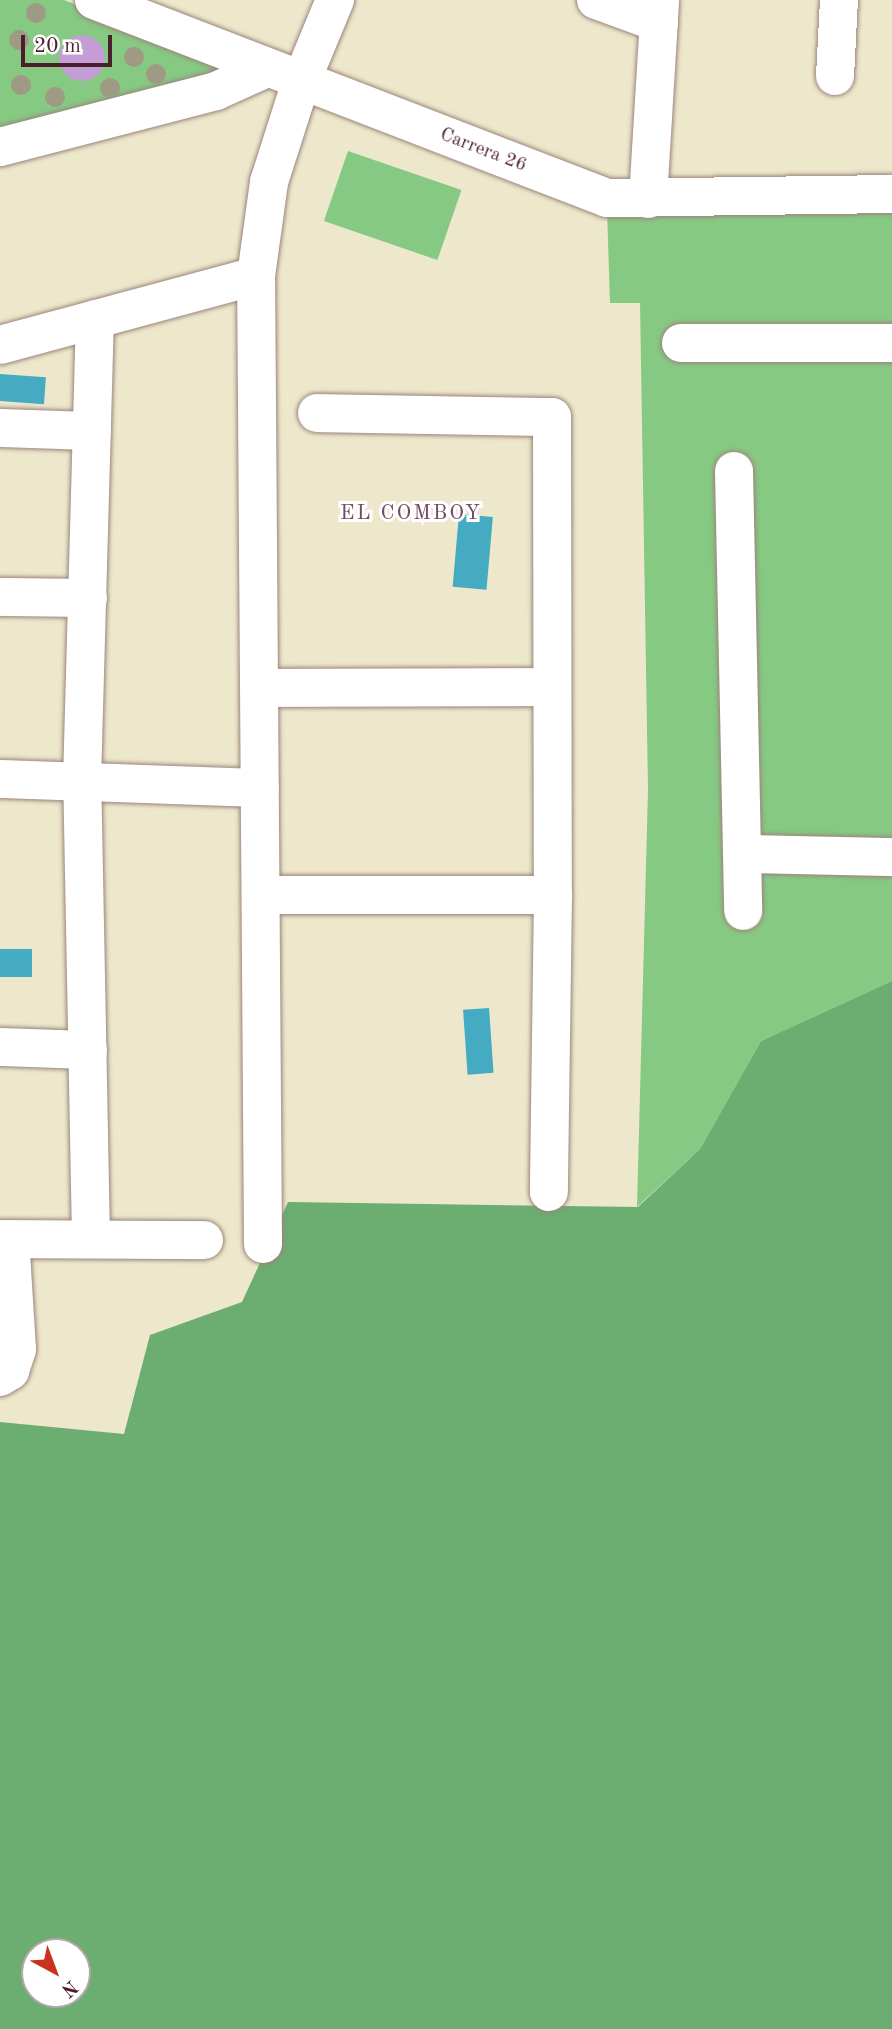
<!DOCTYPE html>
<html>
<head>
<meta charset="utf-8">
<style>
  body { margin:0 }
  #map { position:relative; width:892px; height:2029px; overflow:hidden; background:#ede8cc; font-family:"Old Standard TT",serif }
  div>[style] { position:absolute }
  .green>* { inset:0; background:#86c983; transform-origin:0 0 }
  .forest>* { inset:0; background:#6cad71 }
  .water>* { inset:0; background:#44abc3; transform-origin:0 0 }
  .building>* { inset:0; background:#c49dd4 }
  .round { border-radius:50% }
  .roads { filter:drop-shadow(0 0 2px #9c847c) drop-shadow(0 0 2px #9c847c) }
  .minor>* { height:38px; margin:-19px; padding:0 19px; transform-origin:19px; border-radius:19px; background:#fff }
  .trees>* { width:20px; height:20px; margin:-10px; border-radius:50%; background:#9f9a84 }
  span { translate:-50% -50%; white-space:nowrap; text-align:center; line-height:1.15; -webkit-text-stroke:6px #fff; paint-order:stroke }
  .street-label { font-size:19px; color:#4a1f2b }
  .neighbourhood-label { font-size:21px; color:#754b66; letter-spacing:2px }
  .north { position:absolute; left:21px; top:1938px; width:70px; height:70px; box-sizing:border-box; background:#fff; border:2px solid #b7a5aa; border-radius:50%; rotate:139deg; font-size:19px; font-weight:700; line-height:28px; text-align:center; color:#4a1f2b }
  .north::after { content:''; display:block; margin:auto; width:24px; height:32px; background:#c8321e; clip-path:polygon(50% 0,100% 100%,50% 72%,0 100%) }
  .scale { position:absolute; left:21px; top:35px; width:91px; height:32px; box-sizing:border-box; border:4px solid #4a1f2b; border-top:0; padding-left:9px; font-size:21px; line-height:24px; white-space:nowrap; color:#4a1f2b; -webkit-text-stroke:5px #fff; paint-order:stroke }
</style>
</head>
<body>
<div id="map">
  <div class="green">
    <i style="clip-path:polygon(0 0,64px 0,238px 69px,0 136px)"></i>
    <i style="left:348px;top:151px;width:120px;height:74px;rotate:19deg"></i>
    <i style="clip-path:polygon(892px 205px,892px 981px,761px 1041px,700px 1149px,637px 1207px,648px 790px,640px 303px,610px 303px,607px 210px)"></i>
  </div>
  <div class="forest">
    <i style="clip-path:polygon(evenodd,892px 981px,892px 2029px,0 2029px,0 1422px,124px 1434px,150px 1335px,242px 1302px,288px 1202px,638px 1207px,700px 1149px,761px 1041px,892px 981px,35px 1952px,77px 1952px,77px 1994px,35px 1994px,35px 1952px)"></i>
  </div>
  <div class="water">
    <i style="left:0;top:374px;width:46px;height:27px;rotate:4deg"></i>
    <i style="left:459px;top:514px;width:34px;height:73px;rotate:5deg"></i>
    <i style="left:0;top:949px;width:32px;height:28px"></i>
    <i style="left:489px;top:1008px;width:65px;height:26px;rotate:86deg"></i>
  </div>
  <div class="building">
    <i class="round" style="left:59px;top:35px;width:46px;height:46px"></i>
  </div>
  <div class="roads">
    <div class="minor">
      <i style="left:94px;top:0;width:550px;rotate:21.1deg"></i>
      <i style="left:607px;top:198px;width:285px;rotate:-0.8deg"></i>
      <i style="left:596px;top:0;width:67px;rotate:20.1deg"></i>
      <i style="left:835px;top:76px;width:76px;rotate:-87deg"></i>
      <i style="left:0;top:147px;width:223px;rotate:-14.5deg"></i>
      <i style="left:216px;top:91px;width:56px;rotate:-24.3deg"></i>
      <i style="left:648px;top:199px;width:199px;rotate:-86.5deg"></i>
      <i style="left:681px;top:343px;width:211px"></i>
      <i style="left:0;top:345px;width:265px;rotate:-15.1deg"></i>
      <i style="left:317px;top:413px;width:235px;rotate:1deg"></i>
      <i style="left:552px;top:417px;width:478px;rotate:89.9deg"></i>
      <i style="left:553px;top:895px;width:297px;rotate:90.8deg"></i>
      <i style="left:0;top:428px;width:92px;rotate:1.9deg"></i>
      <i style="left:734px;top:471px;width:440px;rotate:88.8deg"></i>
      <i style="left:0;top:597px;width:88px;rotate:0.7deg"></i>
      <i style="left:260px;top:688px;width:292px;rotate:-0.2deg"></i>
      <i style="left:0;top:779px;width:260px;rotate:2deg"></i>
      <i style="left:744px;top:854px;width:148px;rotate:1.2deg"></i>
      <i style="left:261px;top:895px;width:292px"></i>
      <i style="left:0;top:1047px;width:88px;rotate:2deg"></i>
      <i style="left:91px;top:1238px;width:457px;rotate:-91.1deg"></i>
      <i style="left:82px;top:781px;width:462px;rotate:-88.4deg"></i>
      <i style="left:0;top:1239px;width:204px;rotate:0.3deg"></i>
      <i style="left:263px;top:1244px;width:968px;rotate:-90.41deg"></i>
      <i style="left:256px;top:276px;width:95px;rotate:-82.1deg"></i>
      <i style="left:269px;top:182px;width:105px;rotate:-72.3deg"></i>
      <i style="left:301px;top:82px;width:89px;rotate:-67.5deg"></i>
      <i style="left:0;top:1377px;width:12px;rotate:-31deg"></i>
      <i style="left:10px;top:1371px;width:23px;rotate:-72deg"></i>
      <i style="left:17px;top:1349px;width:110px;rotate:-93.6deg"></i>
    </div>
  </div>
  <div class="trees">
    <i style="left:36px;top:13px"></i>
    <i style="left:19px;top:40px"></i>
    <i style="left:134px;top:57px"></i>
    <i style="left:156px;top:74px"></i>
    <i style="left:21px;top:85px"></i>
    <i style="left:110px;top:88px"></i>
    <i style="left:55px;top:97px"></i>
  </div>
  <div class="street-label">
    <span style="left:483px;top:151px;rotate:21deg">Carrera 26</span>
  </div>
  <div class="neighbourhood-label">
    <span style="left:411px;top:514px">EL COMBOY</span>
  </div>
  <div class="north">N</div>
  <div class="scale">20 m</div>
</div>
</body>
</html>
